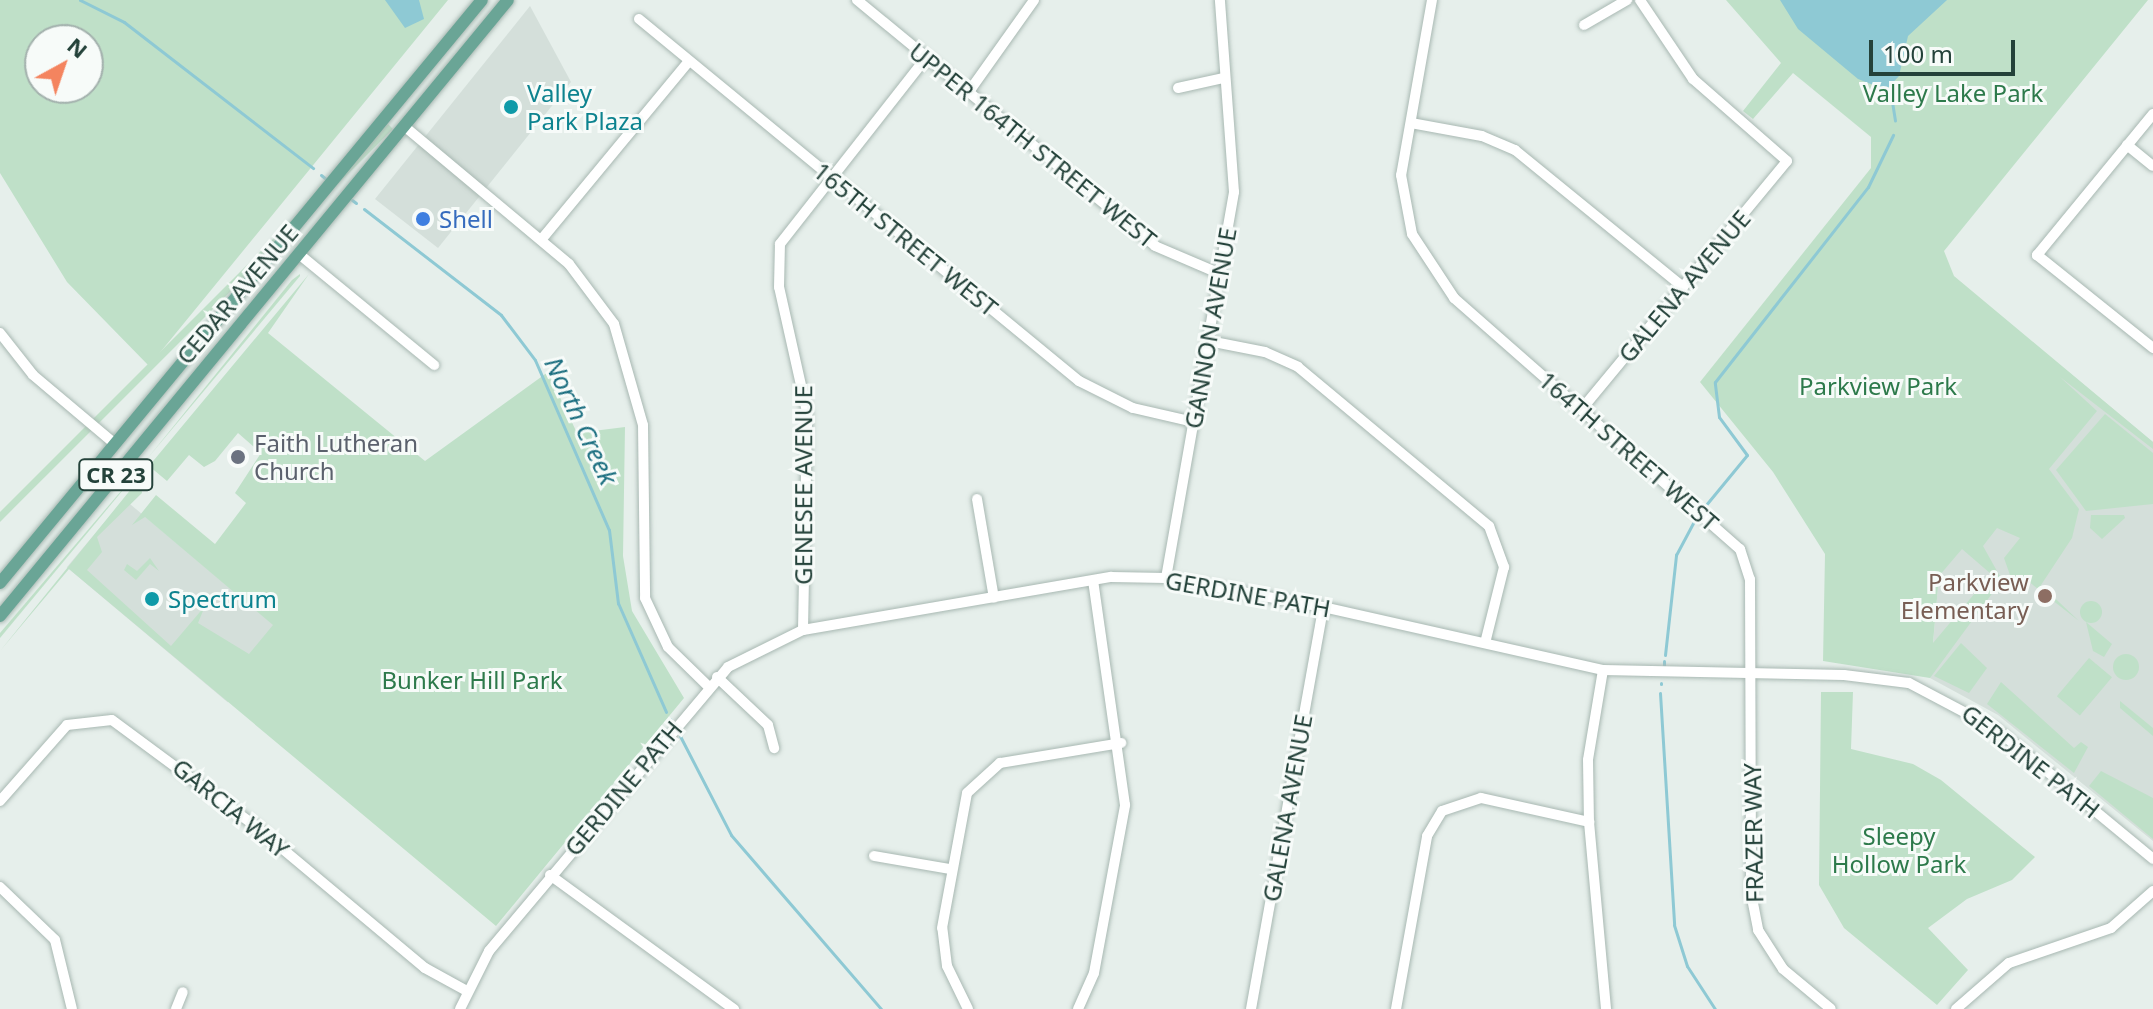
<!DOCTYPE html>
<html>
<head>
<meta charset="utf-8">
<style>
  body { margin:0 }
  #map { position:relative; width:2153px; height:1009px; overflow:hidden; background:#e6efeb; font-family:"Noto Sans",sans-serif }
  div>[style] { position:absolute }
  .built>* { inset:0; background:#d4dfda; transform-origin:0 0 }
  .green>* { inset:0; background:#bfe0c8; transform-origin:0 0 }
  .round { border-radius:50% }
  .water>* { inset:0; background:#8ec9d4 }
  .stream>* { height:3px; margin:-1.5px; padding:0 1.5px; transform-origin:1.5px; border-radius:1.5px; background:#8ec9d4 }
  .roads { filter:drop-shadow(0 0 2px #a8b8b2) drop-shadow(0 0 2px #a8b8b2) }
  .minor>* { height:10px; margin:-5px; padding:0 5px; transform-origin:5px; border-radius:5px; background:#fff }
  .major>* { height:12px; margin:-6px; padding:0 6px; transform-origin:6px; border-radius:6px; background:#6aa596 }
  .dots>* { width:22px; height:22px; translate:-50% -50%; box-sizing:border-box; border:4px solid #f7fbf9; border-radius:50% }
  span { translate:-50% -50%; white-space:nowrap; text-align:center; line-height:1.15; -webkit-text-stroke:6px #f7fbf9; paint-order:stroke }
  .shield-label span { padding:2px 6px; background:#f7fbf9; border:2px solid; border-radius:6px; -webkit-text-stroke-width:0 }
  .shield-label { font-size:22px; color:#24423a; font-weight:700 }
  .culture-label { font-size:24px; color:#0d838f }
  .left { translate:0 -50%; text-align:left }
  .park-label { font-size:24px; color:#2d7a4b }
  .street-label { font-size:24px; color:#24423a }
  .shop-label { font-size:24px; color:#366cbe }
  .worship-label { font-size:24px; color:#5b616d }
  .education-label { font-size:24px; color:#785e54 }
  .right { translate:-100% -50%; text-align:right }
  .water-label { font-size:26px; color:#1c6f80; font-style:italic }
  .north { position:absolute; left:24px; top:24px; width:80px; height:80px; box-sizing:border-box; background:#f7fbf9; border:2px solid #a3b1ad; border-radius:50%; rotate:40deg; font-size:22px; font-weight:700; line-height:32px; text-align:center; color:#24423a }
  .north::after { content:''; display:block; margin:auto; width:28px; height:36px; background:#f4845f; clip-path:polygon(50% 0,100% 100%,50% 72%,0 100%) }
  .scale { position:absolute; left:1869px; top:40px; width:146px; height:36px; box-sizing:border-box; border:4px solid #24423a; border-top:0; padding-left:10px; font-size:24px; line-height:28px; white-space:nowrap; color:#24423a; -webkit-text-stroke:6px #f7fbf9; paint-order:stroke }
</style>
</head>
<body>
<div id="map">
  <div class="built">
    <i style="clip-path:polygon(530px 6px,571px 82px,438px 248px,375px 199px)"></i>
    <i style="clip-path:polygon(2066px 370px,2153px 442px,2153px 841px,1998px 715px,1930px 678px,1944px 518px)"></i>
    <i style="left:124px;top:499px;width:210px;height:89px;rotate:40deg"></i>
  </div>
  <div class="green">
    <i style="clip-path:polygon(evenodd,0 0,448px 0,149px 366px,67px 282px,0 173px,0 0,40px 40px,88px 40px,88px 88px,40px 88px,40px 40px)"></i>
    <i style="clip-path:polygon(evenodd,1726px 0,2148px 0,1944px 251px,1954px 276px,2153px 442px,2153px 449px,2060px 377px,2097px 411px,2049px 469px,2079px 509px,2072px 538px,2041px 585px,2079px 621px,2028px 581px,2011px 578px,2004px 558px,2020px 538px,1997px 528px,1983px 546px,2002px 580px,1930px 678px,1823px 661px,1825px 554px,1773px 472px,1700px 382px,1871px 168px,1871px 137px,1793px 73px,1753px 119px,1743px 111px,1781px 63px,1726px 0,1962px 549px,1991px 574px,1933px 643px,1939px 576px,1962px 549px)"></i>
    <i style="left:388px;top:124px;width:7px;height:586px;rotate:45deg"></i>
    <i style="clip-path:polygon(300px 274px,300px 276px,147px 459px,292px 280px)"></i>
    <i style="clip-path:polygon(309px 274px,268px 333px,425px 461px,548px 372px,577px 433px,625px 427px,623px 556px,632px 611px,684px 698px,496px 926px,69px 569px,0 651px,140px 478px,142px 493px,97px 537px,102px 552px,87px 570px,171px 646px,205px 606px,198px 623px,249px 654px,273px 625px,145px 517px,132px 525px,156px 495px,215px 544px,246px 503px,235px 493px,261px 453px,238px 433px,215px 461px,204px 467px,189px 455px,167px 481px,149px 466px)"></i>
    <i style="clip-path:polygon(2105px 414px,2153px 453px,2153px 504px,2086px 511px,2056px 470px)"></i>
    <i style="clip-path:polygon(133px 477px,133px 478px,0 638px,0 633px)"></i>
    <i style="clip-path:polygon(2091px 515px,2124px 515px,2125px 518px,2102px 539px,2090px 528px)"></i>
    <i style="clip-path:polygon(150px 558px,159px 571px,150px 564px,136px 580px,124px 570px,127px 564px,137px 571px)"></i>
    <i class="round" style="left:2080px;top:601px;width:22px;height:22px"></i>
    <i style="clip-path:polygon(2086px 622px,2112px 644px,2104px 657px,2093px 651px)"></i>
    <i style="clip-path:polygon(1961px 643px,1987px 668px,1969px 693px,1934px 676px)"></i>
    <i class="round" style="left:2113px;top:654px;width:26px;height:26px"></i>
    <i style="left:2089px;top:658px;width:30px;height:50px;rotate:40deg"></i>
    <i style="clip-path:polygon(2001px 682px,2074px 748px,2081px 742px,2088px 747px,2074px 773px,1987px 704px)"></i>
    <i style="clip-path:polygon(1821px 692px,1853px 692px,1851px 749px,1913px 764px,1941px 780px,2035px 857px,2012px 880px,1967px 899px,1928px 928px,1968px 970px,1937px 1005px,1844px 928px,1819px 885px)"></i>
    <i style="clip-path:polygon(2120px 701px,2153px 728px,2153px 736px,2120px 708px)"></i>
    <i style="clip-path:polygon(2101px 771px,2153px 798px,2153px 839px,2089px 786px)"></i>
  </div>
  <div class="water">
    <i style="clip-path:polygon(385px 0,419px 0,424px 19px,405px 28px)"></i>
    <i style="clip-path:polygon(1780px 0,1947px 0,1908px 36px,1899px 76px,1886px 90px,1858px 79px,1798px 29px)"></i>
  </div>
  <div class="stream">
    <i style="left:80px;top:0;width:49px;rotate:26.6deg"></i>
    <i style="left:124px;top:22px;width:239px;rotate:37.7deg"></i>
    <i style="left:1890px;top:89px;width:32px;rotate:81deg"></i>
    <i style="left:321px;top:175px;width:6px;rotate:39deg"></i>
    <i style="left:352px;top:200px;width:5px;rotate:37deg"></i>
    <i style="left:364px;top:209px;width:173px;rotate:37.7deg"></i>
    <i style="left:501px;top:315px;width:56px;rotate:52.9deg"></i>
    <i style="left:535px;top:360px;width:185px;rotate:66.5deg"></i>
    <i style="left:609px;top:530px;width:74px;rotate:83deg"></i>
    <i style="left:618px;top:603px;width:119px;rotate:66.2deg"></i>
    <i style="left:1705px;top:506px;width:66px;rotate:-50.5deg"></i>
    <i style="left:1747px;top:455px;width:47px;rotate:-126.4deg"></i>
    <i style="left:1719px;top:417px;width:35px;rotate:-97deg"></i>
    <i style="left:1715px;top:382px;width:248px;rotate:-51.9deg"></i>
    <i style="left:1868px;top:187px;width:58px;rotate:-64.3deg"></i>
    <i style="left:1665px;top:655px;width:101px;rotate:-83.7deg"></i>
    <i style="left:1676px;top:555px;width:40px;rotate:-62deg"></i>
    <i style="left:1664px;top:666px;width:5px;rotate:-90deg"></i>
    <i style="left:1661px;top:684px;width:1px;rotate:-90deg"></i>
    <i style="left:1660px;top:693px;width:232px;rotate:86.5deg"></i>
    <i style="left:1674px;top:925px;width:43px;rotate:72.4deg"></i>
    <i style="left:1687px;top:966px;width:51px;rotate:56.9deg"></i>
    <i style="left:670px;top:719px;width:1px;rotate:45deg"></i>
    <i style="left:680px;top:736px;width:111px;rotate:62.7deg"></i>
    <i style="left:731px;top:835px;width:230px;rotate:49.2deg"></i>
  </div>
  <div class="roads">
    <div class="minor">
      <i style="left:857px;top:0;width:386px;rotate:39.5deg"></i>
      <i style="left:1155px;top:246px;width:69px;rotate:23.2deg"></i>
      <i style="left:1432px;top:0;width:178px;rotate:100deg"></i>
      <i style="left:1401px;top:175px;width:60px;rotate:79.4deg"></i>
      <i style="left:1412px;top:234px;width:77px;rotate:56.7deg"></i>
      <i style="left:1454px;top:298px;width:381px;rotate:41.3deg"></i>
      <i style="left:1740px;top:549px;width:32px;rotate:72deg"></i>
      <i style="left:1750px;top:579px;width:314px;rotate:89.8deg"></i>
      <i style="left:1751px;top:893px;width:38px;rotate:79deg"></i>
      <i style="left:1758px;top:930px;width:46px;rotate:57.3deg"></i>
      <i style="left:1783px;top:969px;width:62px;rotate:39.8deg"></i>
      <i style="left:639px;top:19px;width:570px;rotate:39.45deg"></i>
      <i style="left:1079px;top:381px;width:60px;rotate:26.6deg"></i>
      <i style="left:1133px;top:408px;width:63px;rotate:12.9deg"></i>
      <i style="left:1584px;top:25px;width:50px;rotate:-30.2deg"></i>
      <i style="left:1178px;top:88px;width:47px;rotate:-12.3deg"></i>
      <i style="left:968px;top:93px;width:114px;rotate:-54.6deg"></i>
      <i style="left:2153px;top:114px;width:183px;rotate:129.4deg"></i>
      <i style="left:2037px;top:255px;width:149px;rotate:38.7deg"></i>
      <i style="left:1411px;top:123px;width:72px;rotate:10.4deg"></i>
      <i style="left:1482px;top:136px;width:36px;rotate:23deg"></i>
      <i style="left:1515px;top:150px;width:217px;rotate:39.2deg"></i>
      <i style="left:404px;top:126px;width:215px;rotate:39.9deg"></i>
      <i style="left:569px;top:264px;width:75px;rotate:53.1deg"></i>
      <i style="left:614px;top:324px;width:105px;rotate:74deg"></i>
      <i style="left:643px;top:425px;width:173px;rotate:89.3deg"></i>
      <i style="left:645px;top:598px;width:54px;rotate:64.9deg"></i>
      <i style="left:668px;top:647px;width:56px;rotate:44.3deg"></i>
      <i style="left:2127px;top:145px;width:33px;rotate:39deg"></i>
      <i style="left:541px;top:240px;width:232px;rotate:-50.4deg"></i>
      <i style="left:299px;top:254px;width:175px;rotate:39.4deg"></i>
      <i style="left:0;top:333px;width:53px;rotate:51.8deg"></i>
      <i style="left:33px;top:375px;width:107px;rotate:40.1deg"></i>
      <i style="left:1209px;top:341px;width:57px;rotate:11.1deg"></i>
      <i style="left:1265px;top:352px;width:36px;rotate:24deg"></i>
      <i style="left:1298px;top:367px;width:249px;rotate:39.8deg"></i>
      <i style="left:1489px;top:526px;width:44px;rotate:69.9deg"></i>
      <i style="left:1504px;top:567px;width:78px;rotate:104deg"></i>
      <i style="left:1581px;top:410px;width:323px;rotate:-50.4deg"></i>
      <i style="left:1787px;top:161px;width:125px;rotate:-138.9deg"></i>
      <i style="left:1693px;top:79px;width:95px;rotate:-123.9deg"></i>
      <i style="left:977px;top:499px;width:100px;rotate:80.3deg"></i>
      <i style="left:1166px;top:578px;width:392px;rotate:-80deg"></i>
      <i style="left:1234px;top:192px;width:193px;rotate:-94.2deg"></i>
      <i style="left:803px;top:630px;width:218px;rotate:-88.9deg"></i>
      <i style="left:807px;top:412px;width:128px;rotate:-102.6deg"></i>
      <i style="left:779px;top:287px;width:43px;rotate:-88.7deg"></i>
      <i style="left:780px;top:244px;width:236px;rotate:-51.9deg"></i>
      <i style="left:1603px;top:670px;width:91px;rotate:99.5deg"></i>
      <i style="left:1588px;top:760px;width:62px;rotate:89.1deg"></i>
      <i style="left:1589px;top:822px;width:188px;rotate:84.8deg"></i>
      <i style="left:717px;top:677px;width:70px;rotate:43.3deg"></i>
      <i style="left:768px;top:725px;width:24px;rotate:75deg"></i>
      <i style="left:0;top:801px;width:101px;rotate:-48.6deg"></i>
      <i style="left:67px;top:725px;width:45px;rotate:-6.3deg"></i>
      <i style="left:112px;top:720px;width:177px;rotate:36.5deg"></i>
      <i style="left:254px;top:825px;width:223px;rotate:39.9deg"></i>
      <i style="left:425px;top:968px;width:46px;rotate:28.8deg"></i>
      <i style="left:874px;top:856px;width:77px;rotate:9.7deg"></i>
      <i style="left:550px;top:875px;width:228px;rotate:36.1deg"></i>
      <i style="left:0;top:887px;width:76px;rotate:43.9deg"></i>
      <i style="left:55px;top:940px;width:71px;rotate:76.2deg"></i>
      <i style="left:176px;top:1009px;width:18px;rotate:-68deg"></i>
      <i style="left:460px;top:1009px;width:65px;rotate:-63.4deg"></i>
      <i style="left:489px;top:951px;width:371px;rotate:-49.9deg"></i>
      <i style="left:728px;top:667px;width:84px;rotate:-26.3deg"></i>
      <i style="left:803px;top:630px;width:313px;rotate:-9.8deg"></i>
      <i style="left:1111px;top:577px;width:55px;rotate:1deg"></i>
      <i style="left:1166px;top:578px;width:160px;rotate:10.5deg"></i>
      <i style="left:1323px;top:607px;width:287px;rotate:12.7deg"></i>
      <i style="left:1603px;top:670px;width:241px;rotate:1.2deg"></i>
      <i style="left:1844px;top:675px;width:65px;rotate:7deg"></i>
      <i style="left:1909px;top:683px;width:98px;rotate:27.9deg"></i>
      <i style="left:1996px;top:729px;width:204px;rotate:39.6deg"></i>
      <i style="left:968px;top:1009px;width:48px;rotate:-116deg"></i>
      <i style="left:947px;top:966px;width:38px;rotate:-97deg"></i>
      <i style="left:942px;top:928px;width:137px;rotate:-79.5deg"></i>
      <i style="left:967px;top:793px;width:45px;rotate:-42.3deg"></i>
      <i style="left:1000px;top:763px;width:123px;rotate:-9.4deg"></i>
      <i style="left:1078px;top:1009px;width:39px;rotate:-66deg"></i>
      <i style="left:1094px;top:973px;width:171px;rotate:-79.5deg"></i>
      <i style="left:1125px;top:805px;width:226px;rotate:-98.1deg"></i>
      <i style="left:1251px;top:1009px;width:408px;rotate:-79.8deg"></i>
      <i style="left:1396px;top:1009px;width:176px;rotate:-79.8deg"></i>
      <i style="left:1427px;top:836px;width:29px;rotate:-59deg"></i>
      <i style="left:1442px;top:811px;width:41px;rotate:-18.4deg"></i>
      <i style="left:1481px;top:798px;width:111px;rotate:12.5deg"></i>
      <i style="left:1956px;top:1009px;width:70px;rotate:-41deg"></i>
      <i style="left:2009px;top:963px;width:108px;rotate:-18.9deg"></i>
      <i style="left:2111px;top:928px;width:56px;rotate:-41.4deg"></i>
    </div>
    <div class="major">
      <i style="left:0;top:583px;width:756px;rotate:-50.42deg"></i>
      <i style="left:0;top:616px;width:798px;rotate:-50.49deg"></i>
    </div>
  </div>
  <div class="dots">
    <i style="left:511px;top:107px;background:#0f9aa8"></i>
    <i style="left:423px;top:219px;background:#3f7fe0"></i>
    <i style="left:238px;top:457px;background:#6b7280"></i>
    <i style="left:2045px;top:596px;background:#8d6e63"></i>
    <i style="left:152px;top:599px;background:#0f9aa8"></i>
  </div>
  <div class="shield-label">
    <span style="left:116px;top:475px">CR 23</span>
  </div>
  <div class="culture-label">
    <span class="left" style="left:527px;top:107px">Valley<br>Park Plaza</span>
    <span class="left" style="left:168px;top:599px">Spectrum</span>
  </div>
  <div class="park-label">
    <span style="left:1953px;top:93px">Valley Lake Park</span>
    <span style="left:1878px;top:386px">Parkview Park</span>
    <span style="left:472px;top:680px">Bunker Hill Park</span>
    <span style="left:1899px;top:850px">Sleepy<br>Hollow Park</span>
  </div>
  <div class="street-label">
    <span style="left:1033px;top:145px;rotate:39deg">UPPER 164TH STREET WEST</span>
    <span style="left:906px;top:239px;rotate:39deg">165TH STREET WEST</span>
    <span style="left:1684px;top:286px;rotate:-50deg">GALENA AVENUE</span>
    <span style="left:237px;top:294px;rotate:-50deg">CEDAR AVENUE</span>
    <span style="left:1210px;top:328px;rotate:-80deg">GANNON AVENUE</span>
    <span style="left:1629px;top:451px;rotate:41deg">164TH STREET WEST</span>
    <span style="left:803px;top:485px;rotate:-90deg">GENESEE AVENUE</span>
    <span style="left:1248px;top:594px;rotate:10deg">GERDINE PATH</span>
    <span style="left:2031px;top:761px;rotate:38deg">GERDINE PATH</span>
    <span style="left:623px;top:788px;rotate:-50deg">GERDINE PATH</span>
    <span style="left:231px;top:808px;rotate:39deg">GARCIA WAY</span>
    <span style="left:1287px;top:808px;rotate:-80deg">GALENA AVENUE</span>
    <span style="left:1753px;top:833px;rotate:-91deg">FRAZER WAY</span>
  </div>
  <div class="shop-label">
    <span class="left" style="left:439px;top:219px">Shell</span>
  </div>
  <div class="worship-label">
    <span class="left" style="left:254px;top:457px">Faith Lutheran<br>Church</span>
  </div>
  <div class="education-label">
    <span class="right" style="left:2029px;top:596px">Parkview<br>Elementary</span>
  </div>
  <div class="water-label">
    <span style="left:581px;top:421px;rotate:65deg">North Creek</span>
  </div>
  <div class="north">N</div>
  <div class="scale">100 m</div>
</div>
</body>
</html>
